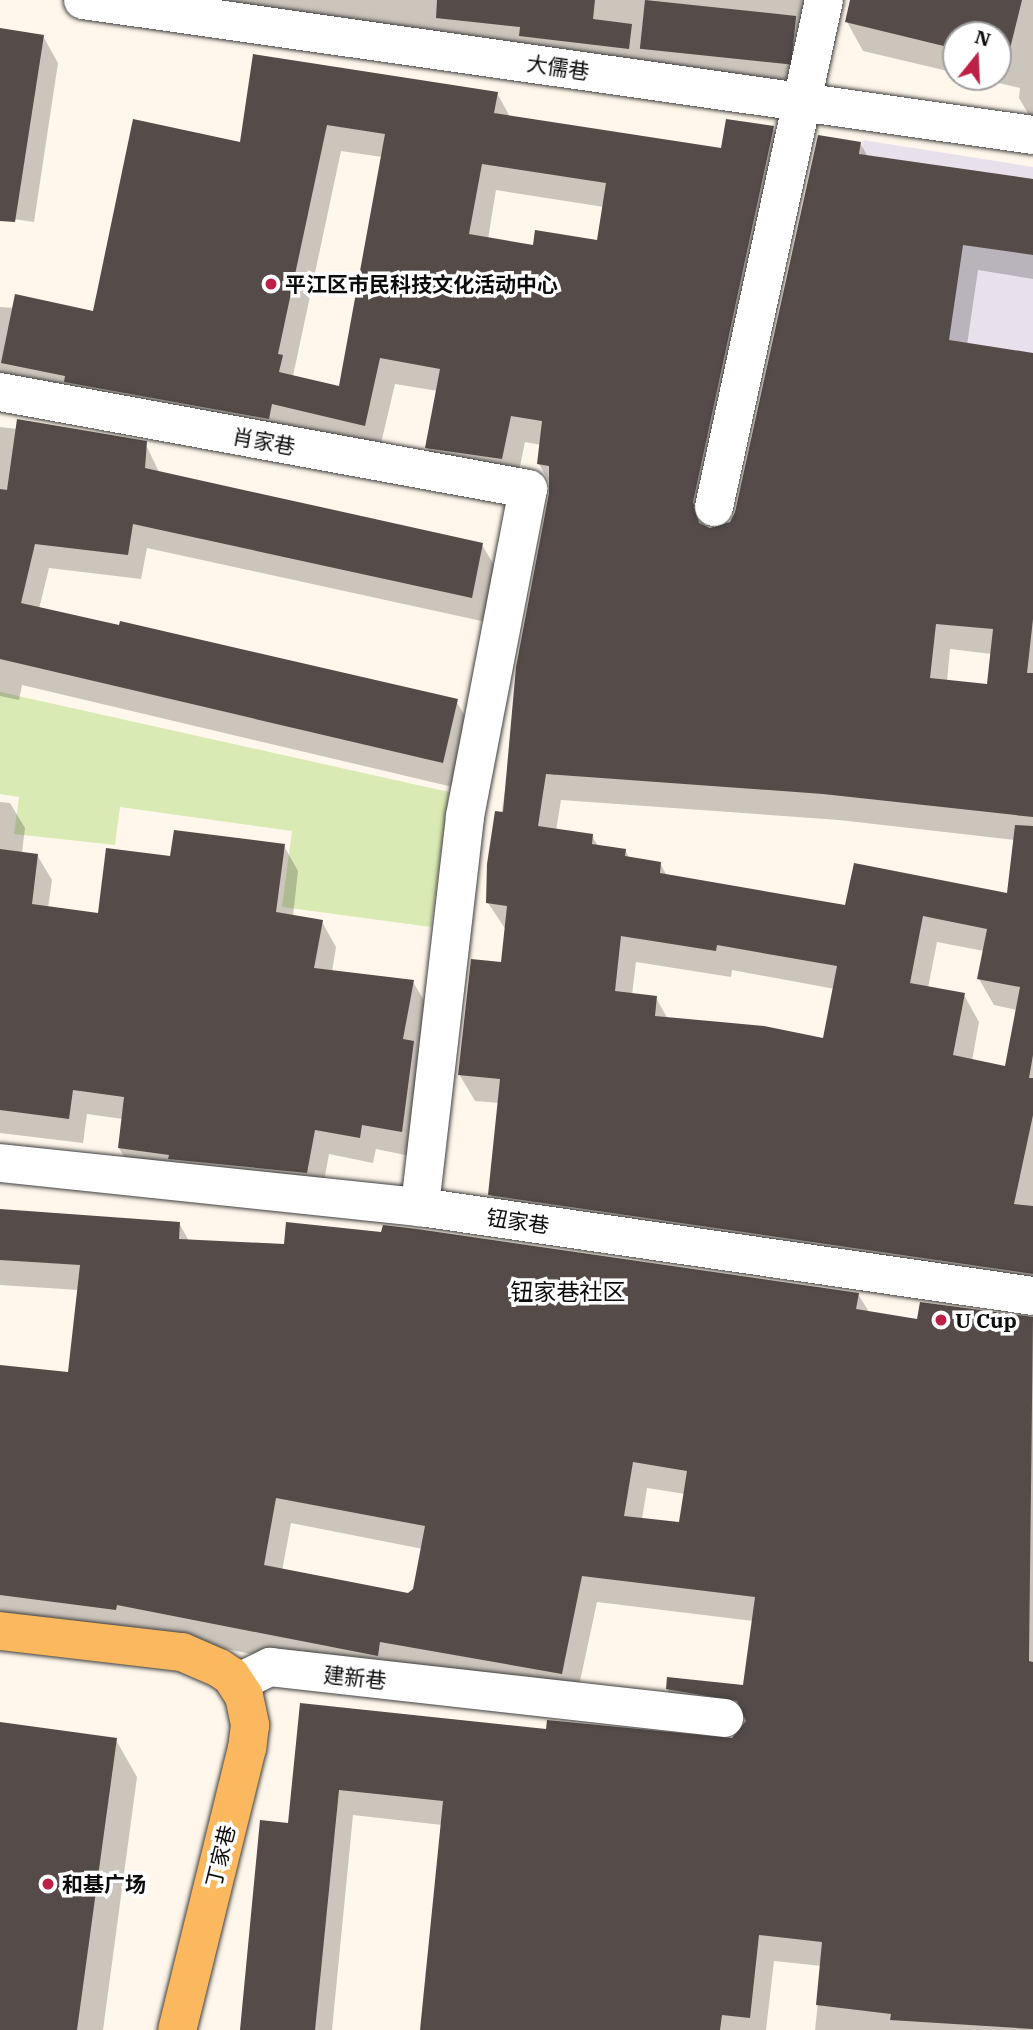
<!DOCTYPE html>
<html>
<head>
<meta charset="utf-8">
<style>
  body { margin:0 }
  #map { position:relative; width:1033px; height:2030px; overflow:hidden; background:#fff7eb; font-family:"IBM Plex Serif","Noto Sans SC",serif }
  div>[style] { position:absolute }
  .industrial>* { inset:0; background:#e8e0eb }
  .green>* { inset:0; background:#daeab4 }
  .shadow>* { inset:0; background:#0003 }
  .building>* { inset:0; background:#554b48; transform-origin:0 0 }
  .roads { filter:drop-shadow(0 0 2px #3f3f3f) drop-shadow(0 0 2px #3f3f3f) }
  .minor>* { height:38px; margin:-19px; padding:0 19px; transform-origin:19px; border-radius:19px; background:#fff }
  .major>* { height:38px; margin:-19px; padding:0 19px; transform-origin:19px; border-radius:19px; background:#fcb85e }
  .dots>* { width:19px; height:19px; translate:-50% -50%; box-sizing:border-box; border:4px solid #fff; border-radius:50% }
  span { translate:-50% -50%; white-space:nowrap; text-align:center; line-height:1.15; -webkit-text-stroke:7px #fff; paint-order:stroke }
  .street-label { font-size:21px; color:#0c0c0c }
  .poi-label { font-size:21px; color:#0c0c0c; font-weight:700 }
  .left { translate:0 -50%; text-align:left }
  .neighbourhood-label { font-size:23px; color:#0c0c0c }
  .north { position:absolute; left:942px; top:21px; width:70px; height:70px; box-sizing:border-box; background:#fff; border:2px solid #9e9e9e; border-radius:50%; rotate:18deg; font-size:19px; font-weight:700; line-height:28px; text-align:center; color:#0c0c0c }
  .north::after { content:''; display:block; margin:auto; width:24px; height:32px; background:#be2146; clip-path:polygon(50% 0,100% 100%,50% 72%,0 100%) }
</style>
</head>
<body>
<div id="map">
  <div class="industrial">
    <i style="clip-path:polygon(863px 140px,1033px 167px,1033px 531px,852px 207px)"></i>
  </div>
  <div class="green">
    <i style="clip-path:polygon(0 692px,449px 792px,431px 927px,282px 907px,292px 831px,120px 807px,115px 845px,14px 834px,19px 797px,0 794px)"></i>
  </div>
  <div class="shadow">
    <i style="clip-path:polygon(170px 0,810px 0,804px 93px)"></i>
    <i style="clip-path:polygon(852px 0,1033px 0,1033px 122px,1019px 98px,1020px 88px,972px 77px,998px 77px,998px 35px,956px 35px,956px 73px,863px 51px,847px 22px)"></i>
    <i style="clip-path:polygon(0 30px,43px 36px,58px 63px,34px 222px,0 217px)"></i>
    <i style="clip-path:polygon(evenodd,254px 56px,497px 93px,510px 117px,723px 150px,773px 128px,788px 154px,707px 529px,731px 524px,737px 512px,860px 143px,868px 157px,1033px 181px,1033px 279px,978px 270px,967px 345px,1033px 355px,1033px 1298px,505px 1221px,490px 1194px,500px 1103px,475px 1101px,459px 1074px,503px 964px,506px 930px,488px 903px,551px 485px,539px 464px,541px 445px,525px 442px,516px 485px,443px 474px,427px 448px,438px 391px,395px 384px,379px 452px,0 385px,0 307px,94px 313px,242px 144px,254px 56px,341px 151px,382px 157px,341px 388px,293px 376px,341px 151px,254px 56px,496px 190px,604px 207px,599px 242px,534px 247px,488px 239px,496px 190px,254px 56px,950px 649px,992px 654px,989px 686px,947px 681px,950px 649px,254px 56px,561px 800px,839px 820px,1015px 840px,1009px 895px,846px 907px,667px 876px,660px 863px,630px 859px,625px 850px,598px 846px,592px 836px,556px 831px,561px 800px,254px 56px,937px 942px,984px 951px,979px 979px,994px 1005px,1017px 1010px,1006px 1068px,972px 1061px,979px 1022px,964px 995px,928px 988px,937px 942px,254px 56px,636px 962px,731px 977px,732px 970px,835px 989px,825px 1040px,668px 1019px,656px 998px,632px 995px,636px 962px)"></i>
    <i style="clip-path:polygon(0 427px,145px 443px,160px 474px,482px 545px,497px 570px,486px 622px,147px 548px,141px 579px,49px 568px,39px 609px,456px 701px,471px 726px,457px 788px,22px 685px,19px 700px,0 696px)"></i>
    <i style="clip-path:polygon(0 802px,10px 803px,25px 828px,22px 853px,37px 855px,52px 880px,48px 908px,100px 915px,172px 858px,284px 846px,298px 871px,293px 916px,322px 922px,336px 947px,332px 972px,413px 982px,428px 1007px,415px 1157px,376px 1149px,373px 1163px,329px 1154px,321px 1198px,134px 1173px,119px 1148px,123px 1119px,87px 1114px,83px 1143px,0 1133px)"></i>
    <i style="clip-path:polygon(evenodd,0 1212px,179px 1223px,189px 1241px,858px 1294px,869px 1312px,918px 1321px,1033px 1319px,1033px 2030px,815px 2030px,822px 1966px,774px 1961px,766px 2030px,421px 2030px,442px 1825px,353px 1815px,332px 2030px,241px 2030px,290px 1825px,302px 1705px,547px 1731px,733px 1740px,744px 1725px,683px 1716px,667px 1689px,744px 1687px,753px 1621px,597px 1602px,576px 1700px,392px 1682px,131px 1630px,0 1619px,0 1366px,70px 1374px,79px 1290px,0 1285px,0 1290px,0 1212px,647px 1488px,685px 1494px,681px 1524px,642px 1519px,647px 1488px,0 1212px,291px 1523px,423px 1549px,415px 1589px,409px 1595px,282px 1571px,291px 1523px)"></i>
    <i style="clip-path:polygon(0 1724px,116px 1740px,137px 1777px,103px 2030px,0 2030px)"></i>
  </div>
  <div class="building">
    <i style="clip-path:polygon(437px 0,595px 0,593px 19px,632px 24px,629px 49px,519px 36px,520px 27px,436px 18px)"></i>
    <i style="left:645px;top:0;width:152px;height:49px;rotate:6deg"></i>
    <i style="clip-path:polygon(850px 0,1022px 0,1007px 61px,998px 59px,998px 35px,956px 35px,956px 49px,845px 22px)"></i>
    <i style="clip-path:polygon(0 28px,44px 35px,15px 222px,0 221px)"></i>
    <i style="clip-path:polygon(evenodd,253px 54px,498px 92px,494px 113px,721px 148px,726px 119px,774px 126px,693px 502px,699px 523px,710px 528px,730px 522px,735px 512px,818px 135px,861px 142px,859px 154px,1033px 179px,1033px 255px,963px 245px,949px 340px,1033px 353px,1033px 619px,1027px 673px,1033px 673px,1033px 817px,823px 794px,546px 774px,538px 826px,593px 834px,592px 844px,626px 849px,625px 856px,661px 862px,660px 873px,845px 905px,854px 863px,1007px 893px,1015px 825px,1033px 826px,1033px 1055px,1029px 1078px,1033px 1078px,1033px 1115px,1014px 1204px,1033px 1206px,1033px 1274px,488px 1195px,500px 1079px,458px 1075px,471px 959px,501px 962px,507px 906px,486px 903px,487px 864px,495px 811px,503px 812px,516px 667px,549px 493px,549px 466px,537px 464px,542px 421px,511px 416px,502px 459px,425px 448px,440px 369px,380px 358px,365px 426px,272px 404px,269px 419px,64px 382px,65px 376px,1px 363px,15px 294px,93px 311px,133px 119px,240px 142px,253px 54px,327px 125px,385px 134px,339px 386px,279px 372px,283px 355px,278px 354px,327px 125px,253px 54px,482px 164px,606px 183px,597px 240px,535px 230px,533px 245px,469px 234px,482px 164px,253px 54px,936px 624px,993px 629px,987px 684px,930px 678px,936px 624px,253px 54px,923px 916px,987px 929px,977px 979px,1020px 987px,1005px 1066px,953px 1055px,965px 993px,910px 983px,923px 916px,253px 54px,621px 936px,716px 951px,717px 945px,837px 966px,823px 1038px,764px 1026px,655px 1016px,657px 996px,615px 991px,621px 936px)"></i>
    <i style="clip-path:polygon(17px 419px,147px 441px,145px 468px,483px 543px,472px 598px,133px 524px,128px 555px,35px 544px,21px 603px,119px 625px,120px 621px,458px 699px,443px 763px,0 659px,0 489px,7px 490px)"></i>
    <i style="clip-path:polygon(174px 830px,285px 844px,276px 912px,323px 920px,314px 968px,414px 980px,403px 1039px,414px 1041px,402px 1132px,362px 1125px,360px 1138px,315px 1130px,307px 1173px,168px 1159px,169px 1155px,118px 1148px,124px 1097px,73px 1090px,69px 1119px,0 1110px,0 849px,38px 854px,32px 904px,98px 913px,106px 848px,170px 856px)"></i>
    <i style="clip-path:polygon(evenodd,0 1209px,180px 1222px,179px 1239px,284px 1244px,286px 1222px,381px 1232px,383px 1225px,417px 1229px,859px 1293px,856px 1309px,917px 1319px,920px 1302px,1033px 1317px,1029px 1661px,1033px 1662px,1033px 2029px,890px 2020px,891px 2014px,816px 2005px,822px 1942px,759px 1935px,750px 2018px,722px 2015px,720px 2030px,420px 2030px,443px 1801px,339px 1790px,315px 2030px,240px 2030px,260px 1820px,288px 1823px,300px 1703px,546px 1729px,547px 1720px,732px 1738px,746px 1721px,737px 1701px,666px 1689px,667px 1677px,743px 1685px,755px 1597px,582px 1576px,562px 1674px,380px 1642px,378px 1656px,117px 1605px,116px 1610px,0 1595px,0 1365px,68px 1372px,80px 1265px,0 1260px,0 1209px,633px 1462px,687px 1471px,679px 1522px,624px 1516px,633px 1462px,0 1209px,276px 1498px,425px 1526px,413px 1589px,408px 1593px,264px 1565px,276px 1498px)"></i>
    <i style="clip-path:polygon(0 1722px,117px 1738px,77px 2030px,0 2030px)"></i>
  </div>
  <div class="roads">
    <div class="minor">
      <i style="left:83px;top:0;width:960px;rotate:8.09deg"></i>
      <i style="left:0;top:392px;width:537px;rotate:10.41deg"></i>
      <i style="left:528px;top:489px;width:334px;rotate:100.9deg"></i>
      <i style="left:465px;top:817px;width:393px;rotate:96.6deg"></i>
      <i style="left:714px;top:507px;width:519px;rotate:-77.76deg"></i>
      <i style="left:0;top:1163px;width:422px;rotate:6deg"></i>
      <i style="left:420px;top:1207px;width:619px;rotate:8.26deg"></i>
      <i style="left:237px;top:1683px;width:37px;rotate:-26deg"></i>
      <i style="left:270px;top:1667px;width:457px;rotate:6.4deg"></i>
    </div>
    <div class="major">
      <i style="left:0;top:1631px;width:183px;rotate:6.6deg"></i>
      <i style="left:182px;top:1652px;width:40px;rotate:23.4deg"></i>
      <i style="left:219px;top:1668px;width:14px;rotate:34deg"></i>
      <i style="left:231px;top:1676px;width:24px;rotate:57deg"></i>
      <i style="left:244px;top:1696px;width:30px;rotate:78deg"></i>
      <i style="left:250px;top:1725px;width:23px;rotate:97deg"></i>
      <i style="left:247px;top:1748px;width:291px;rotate:103.9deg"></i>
    </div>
  </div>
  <div class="dots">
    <i style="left:271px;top:284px;background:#be2146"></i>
    <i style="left:941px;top:1320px;background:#be2146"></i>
    <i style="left:48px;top:1884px;background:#be2146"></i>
  </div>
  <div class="street-label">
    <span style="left:558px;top:67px;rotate:8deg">大儒巷</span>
    <span style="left:264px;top:441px;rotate:10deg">肖家巷</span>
    <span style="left:518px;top:1221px;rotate:8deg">钮家巷</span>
    <span style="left:355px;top:1677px;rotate:6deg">建新巷</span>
    <span style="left:220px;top:1856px;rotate:-76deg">丁家巷</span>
  </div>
  <div class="poi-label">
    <span class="left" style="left:285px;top:284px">平江区市民科技文化活动中心</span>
    <span class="left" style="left:955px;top:1320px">U Cup</span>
    <span class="left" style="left:62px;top:1884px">和基广场</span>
  </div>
  <div class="neighbourhood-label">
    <span style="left:568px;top:1291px">钮家巷社区</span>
  </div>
  <div class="north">N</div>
</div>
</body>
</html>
